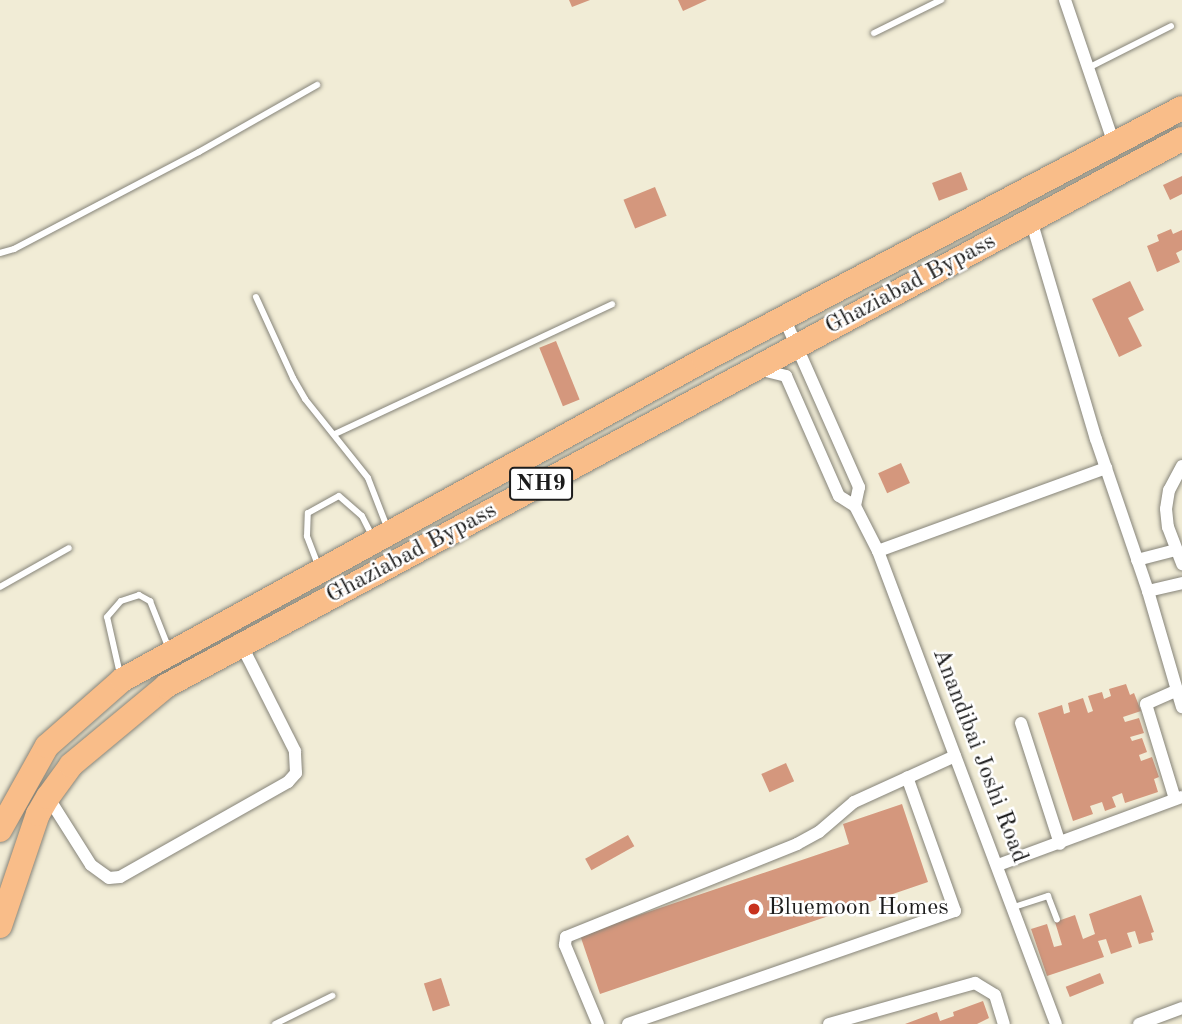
<!DOCTYPE html>
<html>
<head>
<meta charset="utf-8">
<style>
  body { margin:0 }
  #map { position:relative; width:1182px; height:1024px; overflow:hidden; background:#f1ecd6; font-family:"Old Standard TT",serif }
  div>[style] { position:absolute }
  .building>* { inset:0; background:#d4977d; transform-origin:0 0 }
  .roads { filter:drop-shadow(0 0 2px #868479) drop-shadow(0 0 2px #868479) }
  .lane>* { height:6px; margin:-3px; padding:0 3px; transform-origin:3px; border-radius:3px; background:#fff }
  .street>* { height:12px; margin:-6px; padding:0 6px; transform-origin:6px; border-radius:6px; background:#fff }
  .highway>* { height:24px; margin:-12px; padding:0 12px; transform-origin:12px; border-radius:12px; background:#f9bd89 }
  .dots>* { width:19px; height:19px; translate:-50% -50%; box-sizing:border-box; border:4px solid #fff; border-radius:50% }
  span { translate:-50% -50%; white-space:nowrap; text-align:center; line-height:1.15; -webkit-text-stroke:5px #fff; paint-order:stroke }
  .shield-label span { padding:2px 5px; background:#fff; border:2px solid; border-radius:5px; -webkit-text-stroke-width:0 }
  .shield-label { font-size:23px; color:#1c1c1c; font-weight:700 }
  .street-label { font-size:24px; color:#1c1c1c }
  .poi-label { font-size:24px; color:#1c1c1c }
  .left { translate:0 -50%; text-align:left }
</style>
</head>
<body>
<div id="map">
  <div class="building">
    <i style="clip-path:polygon(569px 0,590px 0,572px 7px)"></i>
    <i style="clip-path:polygon(678px 0,707px 0,683px 11px)"></i>
    <i style="left:961px;top:172px;width:19px;height:31px;rotate:69deg"></i>
    <i style="clip-path:polygon(1182px 176px,1182px 194px,1170px 200px,1163px 185px)"></i>
    <i style="left:655px;top:187px;width:31px;height:34px;rotate:68deg"></i>
    <i style="clip-path:polygon(1171px 229px,1173px 234px,1182px 230px,1182px 250px,1176px 253px,1180px 262px,1157px 272px,1147px 246px,1159px 241px,1157px 235px)"></i>
    <i style="clip-path:polygon(1130px 281px,1144px 310px,1128px 318px,1142px 346px,1119px 357px,1092px 299px)"></i>
    <i style="left:556px;top:341px;width:63px;height:18px;rotate:68deg"></i>
    <i style="left:901px;top:463px;width:22px;height:25px;rotate:66deg"></i>
    <i style="clip-path:polygon(1126px 684px,1130px 695px,1134px 693px,1141px 711px,1123px 717px,1125px 722px,1139px 718px,1144px 733px,1130px 737px,1132px 741px,1142px 738px,1147px 752px,1139px 755px,1141px 761px,1152px 757px,1159px 777px,1154px 779px,1158px 792px,1125px 803px,1122px 793px,1112px 797px,1116px 807px,1105px 811px,1102px 802px,1090px 806px,1093px 814px,1073px 821px,1038px 713px,1062px 705px,1064px 714px,1070px 712px,1068px 703px,1083px 698px,1088px 713px,1093px 711px,1088px 696px,1102px 692px,1104px 699px,1111px 696px,1109px 689px)"></i>
    <i style="left:786px;top:763px;width:20px;height:27px;rotate:66deg"></i>
    <i style="clip-path:polygon(902px 804px,928px 882px,600px 994px,580px 935px,849px 844px,843px 824px)"></i>
    <i style="left:628px;top:835px;width:13px;height:49px;rotate:61deg"></i>
    <i style="clip-path:polygon(1141px 895px,1154px 932px,1151px 933px,1153px 940px,1139px 944px,1135px 931px,1127px 933px,1132px 947px,1111px 954px,1106px 939px,1098px 941px,1104px 957px,1047px 976px,1031px 929px,1047px 924px,1054px 947px,1062px 945px,1055px 922px,1075px 915px,1083px 939px,1095px 934px,1089px 914px)"></i>
    <i style="left:1100px;top:973px;width:11px;height:37px;rotate:68deg"></i>
    <i style="left:441px;top:978px;width:29px;height:18px;rotate:72deg"></i>
    <i style="clip-path:polygon(983px 1001px,989px 1018px,977px 1024px,905px 1024px,937px 1012px,940px 1021px,954px 1016px,953px 1012px)"></i>
  </div>
  <div class="roads">
    <div class="lane">
      <i style="left:874px;top:33px;width:75px;rotate:-26.2deg"></i>
      <i style="left:1088px;top:68px;width:93px;rotate:-26.8deg"></i>
      <i style="left:0;top:253px;width:15px;rotate:-16deg"></i>
      <i style="left:14px;top:249px;width:209px;rotate:-27.7deg"></i>
      <i style="left:199px;top:152px;width:136px;rotate:-29.6deg"></i>
      <i style="left:256px;top:297px;width:89px;rotate:65.4deg"></i>
      <i style="left:293px;top:378px;width:24px;rotate:60deg"></i>
      <i style="left:305px;top:399px;width:101px;rotate:51.4deg"></i>
      <i style="left:368px;top:478px;width:53px;rotate:68.8deg"></i>
      <i style="left:335px;top:434px;width:306px;rotate:-25.1deg"></i>
      <i style="left:318px;top:565px;width:31px;rotate:-111deg"></i>
      <i style="left:307px;top:536px;width:23px;rotate:-88deg"></i>
      <i style="left:308px;top:513px;width:35px;rotate:-29deg"></i>
      <i style="left:339px;top:496px;width:30px;rotate:41deg"></i>
      <i style="left:362px;top:516px;width:22px;rotate:63deg"></i>
      <i style="left:0;top:587px;width:79px;rotate:-29.5deg"></i>
      <i style="left:120px;top:674px;width:58px;rotate:-102.8deg"></i>
      <i style="left:107px;top:617px;width:21px;rotate:-49deg"></i>
      <i style="left:121px;top:601px;width:19px;rotate:-18deg"></i>
      <i style="left:139px;top:595px;width:13px;rotate:29deg"></i>
      <i style="left:150px;top:601px;width:52px;rotate:68.4deg"></i>
      <i style="left:1014px;top:907px;width:36px;rotate:-18deg"></i>
      <i style="left:1048px;top:896px;width:25px;rotate:69deg"></i>
      <i style="left:275px;top:1024px;width:64px;rotate:-26.2deg"></i>
    </div>
    <div class="street">
      <i style="left:1065px;top:0;width:152px;rotate:71.2deg"></i>
      <i style="left:1031px;top:220px;width:228px;rotate:73.5deg"></i>
      <i style="left:1096px;top:439px;width:161px;rotate:71.1deg"></i>
      <i style="left:1148px;top:591px;width:121px;rotate:73.7deg"></i>
      <i style="left:785px;top:320px;width:183px;rotate:66.1deg"></i>
      <i style="left:859px;top:487px;width:19px;rotate:102deg"></i>
      <i style="left:762px;top:370px;width:25px;rotate:14deg"></i>
      <i style="left:786px;top:376px;width:131px;rotate:66.2deg"></i>
      <i style="left:839px;top:496px;width:19px;rotate:32deg"></i>
      <i style="left:855px;top:506px;width:51px;rotate:62.9deg"></i>
      <i style="left:878px;top:551px;width:505px;rotate:69.38deg"></i>
      <i style="left:1182px;top:466px;width:27px;rotate:118deg"></i>
      <i style="left:1169px;top:490px;width:19px;rotate:99deg"></i>
      <i style="left:1166px;top:509px;width:18px;rotate:84deg"></i>
      <i style="left:1168px;top:527px;width:40px;rotate:69deg"></i>
      <i style="left:878px;top:551px;width:243px;rotate:-20deg"></i>
      <i style="left:1137px;top:560px;width:40px;rotate:-14.4deg"></i>
      <i style="left:1148px;top:591px;width:35px;rotate:-13deg"></i>
      <i style="left:1021px;top:723px;width:127px;rotate:72.1deg"></i>
      <i style="left:48px;top:797px;width:80px;rotate:57.7deg"></i>
      <i style="left:91px;top:865px;width:22px;rotate:36deg"></i>
      <i style="left:109px;top:878px;width:11px;rotate:-5deg"></i>
      <i style="left:120px;top:877px;width:193px;rotate:-29.5deg"></i>
      <i style="left:288px;top:782px;width:12px;rotate:-48deg"></i>
      <i style="left:296px;top:773px;width:22px;rotate:-93deg"></i>
      <i style="left:295px;top:751px;width:118px;rotate:-116.8deg"></i>
      <i style="left:1175px;top:799px;width:99px;rotate:-107deg"></i>
      <i style="left:1146px;top:704px;width:34px;rotate:-24deg"></i>
      <i style="left:998px;top:865px;width:196px;rotate:-20.3deg"></i>
      <i style="left:598px;top:1024px;width:86px;rotate:-112.7deg"></i>
      <i style="left:565px;top:945px;width:8px;rotate:-83deg"></i>
      <i style="left:566px;top:937px;width:249px;rotate:-21.9deg"></i>
      <i style="left:797px;top:844px;width:25px;rotate:-29deg"></i>
      <i style="left:819px;top:832px;width:46px;rotate:-40.6deg"></i>
      <i style="left:854px;top:802px;width:111px;rotate:-24.5deg"></i>
      <i style="left:628px;top:1024px;width:346px;rotate:-19.1deg"></i>
      <i style="left:955px;top:911px;width:142px;rotate:-109.7deg"></i>
      <i style="left:829px;top:1024px;width:152px;rotate:-15.7deg"></i>
      <i style="left:975px;top:983px;width:23px;rotate:31deg"></i>
      <i style="left:995px;top:995px;width:30px;rotate:73deg"></i>
      <i style="left:1139px;top:1024px;width:46px;rotate:-20.4deg"></i>
    </div>
    <div class="highway">
      <i style="left:0;top:830px;width:96px;rotate:-60.8deg"></i>
      <i style="left:47px;top:746px;width:100px;rotate:-41.3deg"></i>
      <i style="left:122px;top:680px;width:664px;rotate:-28.8deg"></i>
      <i style="left:704px;top:360px;width:540px;rotate:-27.8deg"></i>
      <i style="left:0;top:926px;width:118px;rotate:-71.3deg"></i>
      <i style="left:38px;top:814px;width:20px;rotate:-60deg"></i>
      <i style="left:48px;top:797px;width:39px;rotate:-54deg"></i>
      <i style="left:71px;top:765px;width:124px;rotate:-39.7deg"></i>
      <i style="left:166px;top:686px;width:1154px;rotate:-28.3deg"></i>
    </div>
  </div>
  <div class="dots">
    <i style="left:754px;top:909px;background:#c8321e"></i>
  </div>
  <div class="shield-label">
    <span style="left:541px;top:484px">NH9</span>
  </div>
  <div class="street-label">
    <span style="left:911px;top:285px;rotate:-28deg">Ghaziabad Bypass</span>
    <span style="left:412px;top:554px;rotate:-28deg">Ghaziabad Bypass</span>
    <span style="left:979px;top:756px;rotate:69deg">Anandibai Joshi Road</span>
  </div>
  <div class="poi-label">
    <span class="left" style="left:768px;top:909px">Bluemoon Homes</span>
  </div>
</div>
</body>
</html>
